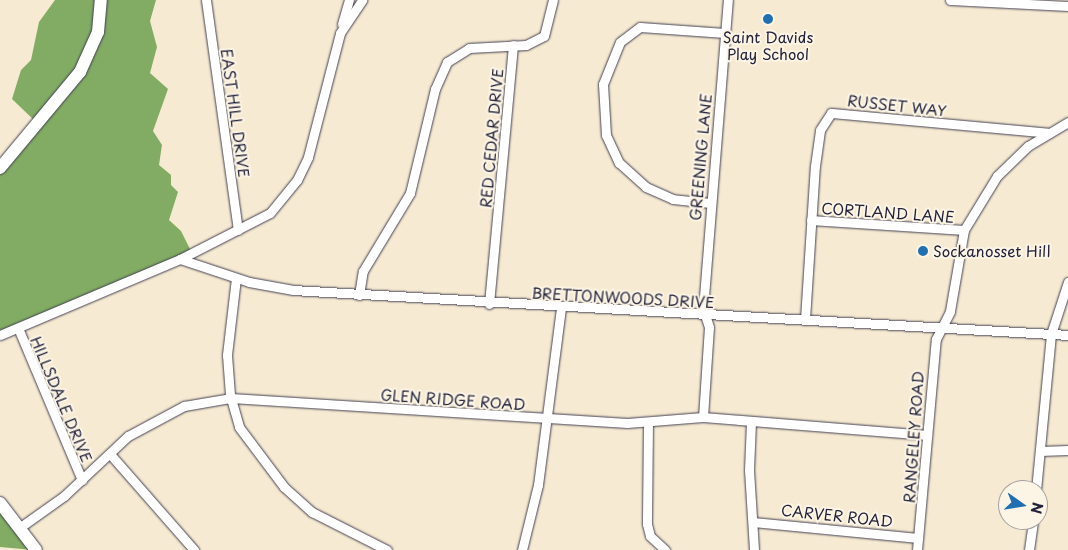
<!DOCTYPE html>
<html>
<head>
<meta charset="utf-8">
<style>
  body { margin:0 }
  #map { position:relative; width:1068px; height:550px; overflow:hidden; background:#f7ead2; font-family:"Playpen Sans",sans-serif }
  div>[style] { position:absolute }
  .forest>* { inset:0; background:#82ac63 }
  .roads { filter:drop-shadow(0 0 1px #424052) drop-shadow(0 0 1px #424052) }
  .street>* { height:9px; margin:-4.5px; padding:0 4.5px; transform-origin:4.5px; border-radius:4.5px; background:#fff }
  .secondary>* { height:12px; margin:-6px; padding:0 6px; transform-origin:6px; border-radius:6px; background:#fff }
  .dots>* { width:14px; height:14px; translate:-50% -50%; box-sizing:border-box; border:2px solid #fcf5e5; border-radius:50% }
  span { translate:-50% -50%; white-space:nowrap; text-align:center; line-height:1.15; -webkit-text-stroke:4px #fcf5e5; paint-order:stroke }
  .poi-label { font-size:15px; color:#22223b }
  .left { translate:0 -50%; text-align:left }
  .street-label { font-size:15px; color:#22223b }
  .north { position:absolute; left:998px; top:480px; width:50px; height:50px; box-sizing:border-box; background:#fcf5e5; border:1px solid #a5a1a1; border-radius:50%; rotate:103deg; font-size:14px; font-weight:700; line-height:20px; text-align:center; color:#22223b }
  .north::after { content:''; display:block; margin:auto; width:18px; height:22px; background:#1f6fb2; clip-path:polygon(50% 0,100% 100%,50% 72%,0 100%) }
</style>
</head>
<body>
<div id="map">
  <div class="forest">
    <i style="clip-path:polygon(55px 0,156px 0,150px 21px,157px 47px,150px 73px,168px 89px,153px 131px,162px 145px,159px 165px,171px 175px,171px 185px,178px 192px,169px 220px,181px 231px,192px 253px,0 335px,0 170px,36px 122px,12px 99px,21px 70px,31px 60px,39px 22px)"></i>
    <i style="clip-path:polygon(0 503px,33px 550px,0 547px)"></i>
  </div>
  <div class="roads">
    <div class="street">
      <i style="left:206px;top:0;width:232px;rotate:82.1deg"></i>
      <i style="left:950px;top:0;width:118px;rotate:2.9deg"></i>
      <i style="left:342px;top:24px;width:25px;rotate:-74deg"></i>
      <i style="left:710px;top:203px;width:37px;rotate:-174deg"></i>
      <i style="left:673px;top:199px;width:30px;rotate:-156deg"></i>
      <i style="left:646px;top:187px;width:36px;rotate:-138deg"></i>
      <i style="left:619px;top:163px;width:31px;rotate:-115deg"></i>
      <i style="left:606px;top:135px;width:51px;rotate:-93.4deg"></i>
      <i style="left:603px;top:84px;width:45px;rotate:-68deg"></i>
      <i style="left:620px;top:42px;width:25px;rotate:-37deg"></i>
      <i style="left:640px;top:27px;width:85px;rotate:4deg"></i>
      <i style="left:811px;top:220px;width:153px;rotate:3.7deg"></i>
      <i style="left:180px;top:259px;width:73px;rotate:18.4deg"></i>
      <i style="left:249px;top:282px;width:45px;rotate:10.3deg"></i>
      <i style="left:293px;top:290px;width:776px;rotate:3.32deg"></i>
      <i style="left:236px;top:278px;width:78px;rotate:96.7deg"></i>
      <i style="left:227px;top:355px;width:40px;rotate:85.7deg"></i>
      <i style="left:230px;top:395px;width:33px;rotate:74deg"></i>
      <i style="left:239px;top:427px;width:75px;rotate:53.1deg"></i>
      <i style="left:284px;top:487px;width:38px;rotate:42deg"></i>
      <i style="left:312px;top:512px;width:84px;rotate:26.9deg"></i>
      <i style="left:359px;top:295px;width:24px;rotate:-81deg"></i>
      <i style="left:363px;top:271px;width:91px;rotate:-58.9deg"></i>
      <i style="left:410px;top:193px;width:107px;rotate:-76.5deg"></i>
      <i style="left:435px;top:89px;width:30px;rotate:-66deg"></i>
      <i style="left:447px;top:62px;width:26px;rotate:-32deg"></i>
      <i style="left:469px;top:48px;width:57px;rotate:-3deg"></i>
      <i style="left:526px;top:45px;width:20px;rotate:-27deg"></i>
      <i style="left:544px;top:36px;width:37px;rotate:-76deg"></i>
      <i style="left:489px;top:304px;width:260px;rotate:-84.7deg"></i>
      <i style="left:805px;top:319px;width:153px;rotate:-86.3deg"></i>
      <i style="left:815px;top:166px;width:36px;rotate:-82deg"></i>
      <i style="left:820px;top:130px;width:20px;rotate:-57deg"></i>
      <i style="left:831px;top:113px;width:219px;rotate:5.2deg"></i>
      <i style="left:18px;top:328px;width:165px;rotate:67.2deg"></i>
      <i style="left:0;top:335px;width:195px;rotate:-22.9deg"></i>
      <i style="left:180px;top:259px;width:101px;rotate:-27.1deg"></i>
      <i style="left:270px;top:213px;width:43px;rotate:-50.7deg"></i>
      <i style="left:297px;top:180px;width:25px;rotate:-64deg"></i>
      <i style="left:308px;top:157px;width:128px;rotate:-75.5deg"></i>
      <i style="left:340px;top:33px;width:40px;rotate:-56deg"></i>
      <i style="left:703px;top:417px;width:90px;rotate:-86.2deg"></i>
      <i style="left:709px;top:327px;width:19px;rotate:-108deg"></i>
      <i style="left:703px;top:309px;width:310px;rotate:-85.4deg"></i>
      <i style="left:751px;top:422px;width:48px;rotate:92.4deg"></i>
      <i style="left:749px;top:470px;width:80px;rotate:86.4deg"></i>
      <i style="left:648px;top:423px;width:101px;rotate:90.6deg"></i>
      <i style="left:647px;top:524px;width:12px;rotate:76deg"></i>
      <i style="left:650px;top:536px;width:21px;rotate:43deg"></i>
      <i style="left:1040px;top:451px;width:28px;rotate:-2deg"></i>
      <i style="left:110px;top:454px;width:128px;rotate:48.8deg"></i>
      <i style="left:1036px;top:490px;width:157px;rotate:-84.5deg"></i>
      <i style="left:1051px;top:334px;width:55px;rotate:-71.9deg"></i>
      <i style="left:753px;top:522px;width:166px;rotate:5.5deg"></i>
      <i style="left:19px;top:528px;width:55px;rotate:-35.4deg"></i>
      <i style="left:64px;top:496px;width:88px;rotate:-43.2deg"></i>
      <i style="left:128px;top:436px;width:64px;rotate:-28.2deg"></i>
      <i style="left:184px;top:406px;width:48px;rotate:-9.7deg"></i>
      <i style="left:231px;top:398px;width:397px;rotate:3.6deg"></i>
      <i style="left:627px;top:423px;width:76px;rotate:-4.5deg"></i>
      <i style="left:703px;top:417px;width:225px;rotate:4.6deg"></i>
      <i style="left:522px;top:550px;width:67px;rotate:-76.2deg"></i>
      <i style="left:538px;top:485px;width:179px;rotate:-82.6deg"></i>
      <i style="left:917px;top:550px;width:212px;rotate:-84.9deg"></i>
      <i style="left:936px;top:339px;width:31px;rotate:-63deg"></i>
      <i style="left:950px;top:311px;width:82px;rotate:-80.2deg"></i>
      <i style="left:964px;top:230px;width:63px;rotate:-58.6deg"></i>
      <i style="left:997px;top:176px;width:43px;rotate:-44.1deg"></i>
      <i style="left:1028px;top:146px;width:47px;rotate:-31deg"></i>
      <i style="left:1029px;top:550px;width:30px;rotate:-82deg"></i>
    </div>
    <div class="secondary">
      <i style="left:0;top:168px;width:125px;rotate:-50.2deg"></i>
      <i style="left:80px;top:72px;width:44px;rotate:-65.8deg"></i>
      <i style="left:98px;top:32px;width:32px;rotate:-85deg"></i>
      <i style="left:0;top:503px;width:59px;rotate:52.5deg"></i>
    </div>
  </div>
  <div class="dots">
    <i style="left:768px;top:19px;background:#1f6fb2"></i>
    <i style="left:923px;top:251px;background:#1f6fb2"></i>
  </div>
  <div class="poi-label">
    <span style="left:768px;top:45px">Saint Davids<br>Play School</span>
    <span class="left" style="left:933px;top:251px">Sockanosset Hill</span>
  </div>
  <div class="street-label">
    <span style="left:897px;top:105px;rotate:6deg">RUSSET WAY</span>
    <span style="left:236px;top:113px;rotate:82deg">EAST HILL DRIVE</span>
    <span style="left:491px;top:138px;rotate:-85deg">RED CEDAR DRIVE</span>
    <span style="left:700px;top:157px;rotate:-85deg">GREENING LANE</span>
    <span style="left:888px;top:212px;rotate:4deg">CORTLAND LANE</span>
    <span style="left:623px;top:297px;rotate:3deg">BRETTONWOODS DRIVE</span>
    <span style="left:62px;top:399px;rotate:67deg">HILLSDALE DRIVE</span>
    <span style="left:453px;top:399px;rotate:4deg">GLEN RIDGE ROAD</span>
    <span style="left:913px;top:437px;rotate:-86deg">RANGELEY ROAD</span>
    <span style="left:837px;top:515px;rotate:6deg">CARVER ROAD</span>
  </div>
  <div class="north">N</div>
</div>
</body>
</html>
